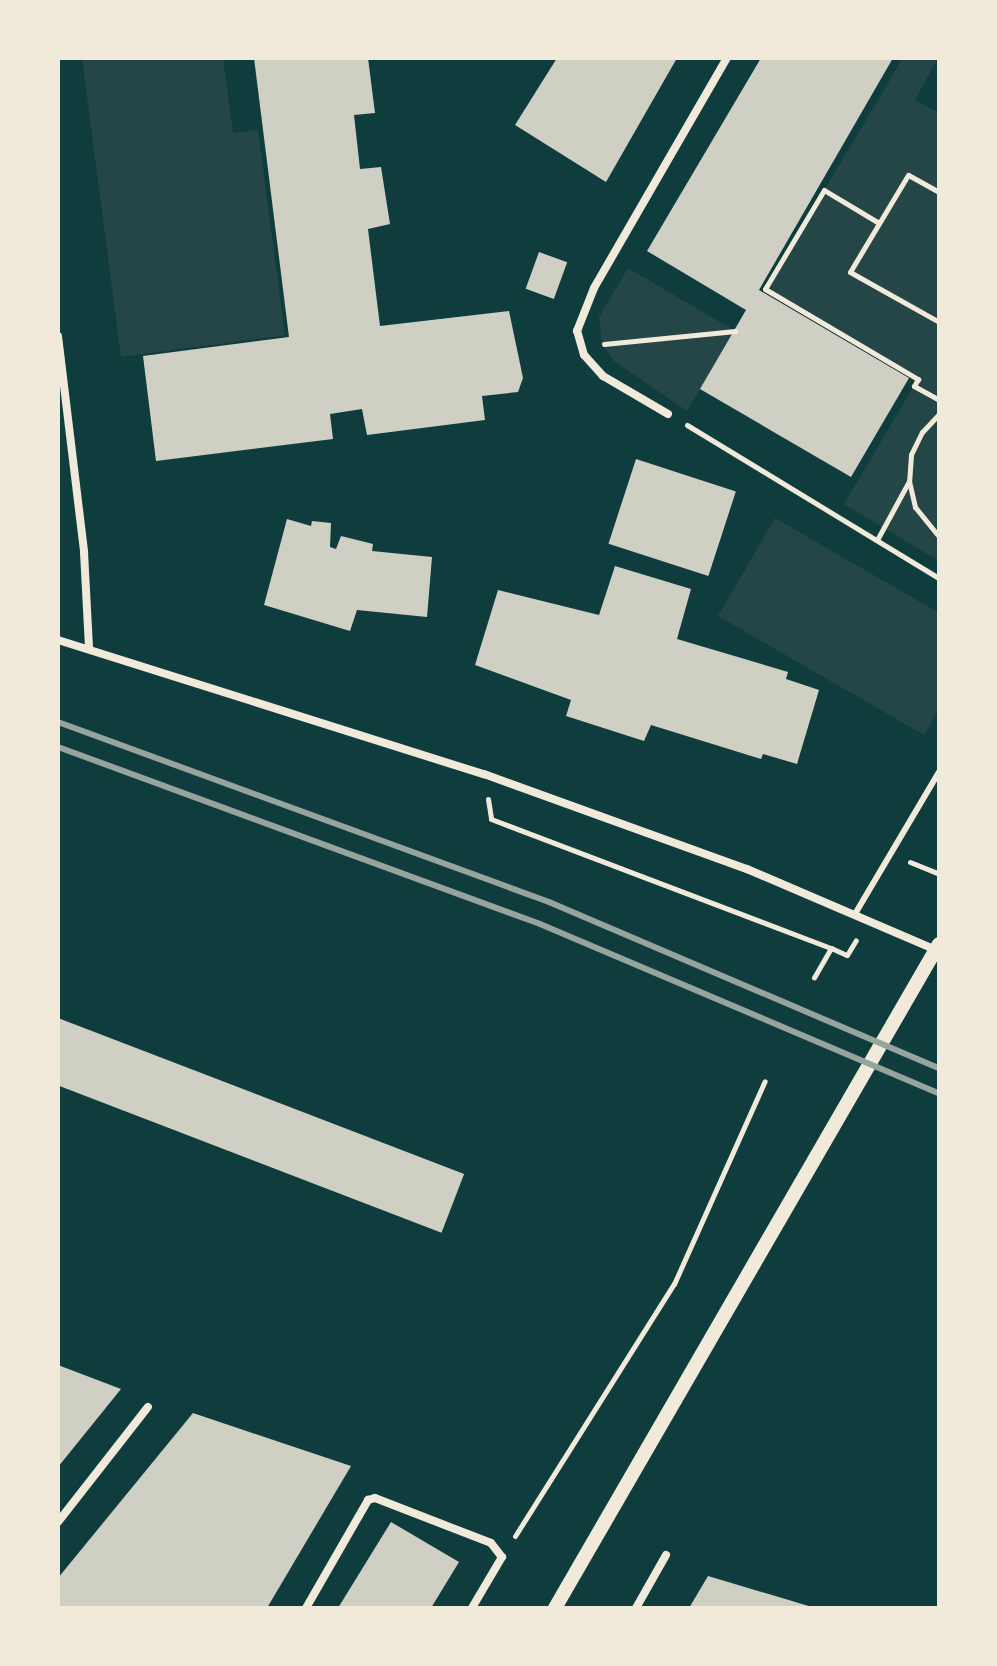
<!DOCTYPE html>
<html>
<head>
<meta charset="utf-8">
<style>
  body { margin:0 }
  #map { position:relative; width:997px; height:1666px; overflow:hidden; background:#0f3d3e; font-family:"Nunito Sans",sans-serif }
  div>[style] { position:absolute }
  .green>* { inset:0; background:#244646 }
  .building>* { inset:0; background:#cfcfc3; transform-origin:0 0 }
  .path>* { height:5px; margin:-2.5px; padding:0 2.5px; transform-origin:2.5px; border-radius:2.5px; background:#f1e9da }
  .service>* { height:6px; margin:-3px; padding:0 3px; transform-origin:3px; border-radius:3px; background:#f1e9da }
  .minor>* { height:8px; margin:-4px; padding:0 4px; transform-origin:4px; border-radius:4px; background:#f1e9da }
  .tertiary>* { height:14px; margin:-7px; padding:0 7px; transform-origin:7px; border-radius:7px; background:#f1e9da }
  .rail>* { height:6px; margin:-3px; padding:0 3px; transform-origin:3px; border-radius:3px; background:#97a49c }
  span { translate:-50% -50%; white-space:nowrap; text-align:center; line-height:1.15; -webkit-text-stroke:6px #f1e9da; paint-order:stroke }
  .frame { position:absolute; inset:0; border:60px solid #f1e9da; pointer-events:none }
</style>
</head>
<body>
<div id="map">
  <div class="green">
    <i style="clip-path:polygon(82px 58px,223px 58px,233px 133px,258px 130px,285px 335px,121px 357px)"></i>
    <i style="clip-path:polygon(903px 58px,938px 58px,915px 100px,939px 113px,939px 561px,844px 504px,918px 379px,765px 289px)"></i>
    <i style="clip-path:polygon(628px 268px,735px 331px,687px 411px,614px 361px,602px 344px,599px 317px)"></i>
    <i style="clip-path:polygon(775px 518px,939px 613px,939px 709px,924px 735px,718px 616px)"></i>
  </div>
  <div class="building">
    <i style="clip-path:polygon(254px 58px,368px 58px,375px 113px,354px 115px,360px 169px,381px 167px,390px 224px,368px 229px,380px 326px,509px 311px,523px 378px,518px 392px,482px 396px,485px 420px,367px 435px,362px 409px,330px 414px,333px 439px,156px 461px,143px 356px,289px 337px)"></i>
    <i style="clip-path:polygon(557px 58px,677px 58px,606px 182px,515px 125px)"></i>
    <i style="clip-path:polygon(761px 58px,893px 58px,759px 290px,909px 378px,851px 477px,700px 389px,746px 310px,647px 251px)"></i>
    <i style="left:539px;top:252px;width:30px;height:39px;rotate:20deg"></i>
    <i style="left:636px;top:459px;width:105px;height:89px;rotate:18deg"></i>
    <i style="clip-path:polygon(287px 519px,311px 526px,312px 521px,331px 523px,330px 547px,336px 549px,341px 536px,373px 544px,372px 551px,432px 557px,427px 617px,357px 610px,350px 631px,264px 605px)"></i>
    <i style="clip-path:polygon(615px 566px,691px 589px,677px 639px,788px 672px,786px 679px,819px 690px,797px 764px,763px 754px,761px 759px,651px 725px,644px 741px,566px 716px,571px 700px,475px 665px,498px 590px,599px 615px)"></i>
    <i style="left:58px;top:1018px;width:435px;height:63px;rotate:21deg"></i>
    <i style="clip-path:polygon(58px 1365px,121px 1389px,58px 1467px)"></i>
    <i style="clip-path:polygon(193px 1413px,351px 1466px,267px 1608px,58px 1608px,58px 1578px)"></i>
    <i style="clip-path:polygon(391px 1522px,459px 1562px,431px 1608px,338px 1608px)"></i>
    <i style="clip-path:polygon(708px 1576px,812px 1607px,812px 1608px,689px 1608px)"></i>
  </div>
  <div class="path">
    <i style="left:939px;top:192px;width:35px;rotate:-151deg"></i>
    <i style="left:908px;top:175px;width:113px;rotate:120.9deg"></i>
    <i style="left:850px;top:272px;width:102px;rotate:29.3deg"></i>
    <i style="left:879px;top:223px;width:64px;rotate:-149deg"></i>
    <i style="left:824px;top:190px;width:115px;rotate:120.8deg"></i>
    <i style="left:765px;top:289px;width:178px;rotate:30.5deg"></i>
    <i style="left:918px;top:379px;width:8px;rotate:120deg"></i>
    <i style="left:914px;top:386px;width:29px;rotate:29deg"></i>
    <i style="left:604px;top:344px;width:132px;rotate:-5.7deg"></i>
    <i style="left:939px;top:414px;width:25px;rotate:133deg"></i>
    <i style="left:922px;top:432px;width:25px;rotate:116deg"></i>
    <i style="left:911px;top:455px;width:26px;rotate:94deg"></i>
    <i style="left:909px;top:481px;width:27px;rotate:77deg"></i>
    <i style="left:915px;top:507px;width:38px;rotate:51deg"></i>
    <i style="left:687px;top:425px;width:295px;rotate:31.3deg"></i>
    <i style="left:877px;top:540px;width:67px;rotate:-61.5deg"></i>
    <i style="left:488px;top:799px;width:20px;rotate:81deg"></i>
    <i style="left:491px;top:819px;width:364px;rotate:20.8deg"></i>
    <i style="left:831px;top:948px;width:34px;rotate:120deg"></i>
    <i style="left:910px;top:862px;width:31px;rotate:22deg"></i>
    <i style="left:831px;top:948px;width:17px;rotate:24deg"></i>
    <i style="left:847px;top:955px;width:17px;rotate:-59deg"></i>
    <i style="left:515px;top:1536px;width:298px;rotate:-57.8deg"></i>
    <i style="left:674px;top:1284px;width:222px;rotate:-65.9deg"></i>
  </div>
  <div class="service">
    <i style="left:855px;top:914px;width:165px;rotate:-59.4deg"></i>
  </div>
  <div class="minor">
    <i style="left:58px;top:336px;width:218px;rotate:83.1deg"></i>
    <i style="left:84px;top:552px;width:97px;rotate:87deg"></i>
    <i style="left:668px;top:414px;width:75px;rotate:-149.7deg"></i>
    <i style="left:603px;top:376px;width:28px;rotate:-132deg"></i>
    <i style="left:584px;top:355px;width:25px;rotate:-106deg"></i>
    <i style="left:577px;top:331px;width:46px;rotate:-68.4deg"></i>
    <i style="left:594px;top:288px;width:266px;rotate:-60deg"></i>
    <i style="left:58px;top:640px;width:447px;rotate:17.5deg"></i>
    <i style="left:484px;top:774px;width:280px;rotate:19.9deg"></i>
    <i style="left:747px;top:869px;width:208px;rotate:23.2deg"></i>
    <i style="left:58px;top:1522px;width:146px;rotate:-52deg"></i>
    <i style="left:306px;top:1608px;width:125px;rotate:-60.1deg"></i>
    <i style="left:368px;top:1500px;width:7px;rotate:-16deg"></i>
    <i style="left:375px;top:1498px;width:124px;rotate:21.2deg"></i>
    <i style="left:491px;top:1543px;width:18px;rotate:52deg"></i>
    <i style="left:502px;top:1557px;width:59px;rotate:120.5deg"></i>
    <i style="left:636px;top:1608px;width:61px;rotate:-60.5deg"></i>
  </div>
  <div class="tertiary">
    <i style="left:555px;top:1608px;width:767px;rotate:-59.96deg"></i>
  </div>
  <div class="rail">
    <i style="left:58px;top:722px;width:523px;rotate:20.13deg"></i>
    <i style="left:549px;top:902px;width:424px;rotate:23.1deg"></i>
    <i style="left:58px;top:747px;width:513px;rotate:20.16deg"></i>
    <i style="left:540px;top:924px;width:433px;rotate:23deg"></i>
  </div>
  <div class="frame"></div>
</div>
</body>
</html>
